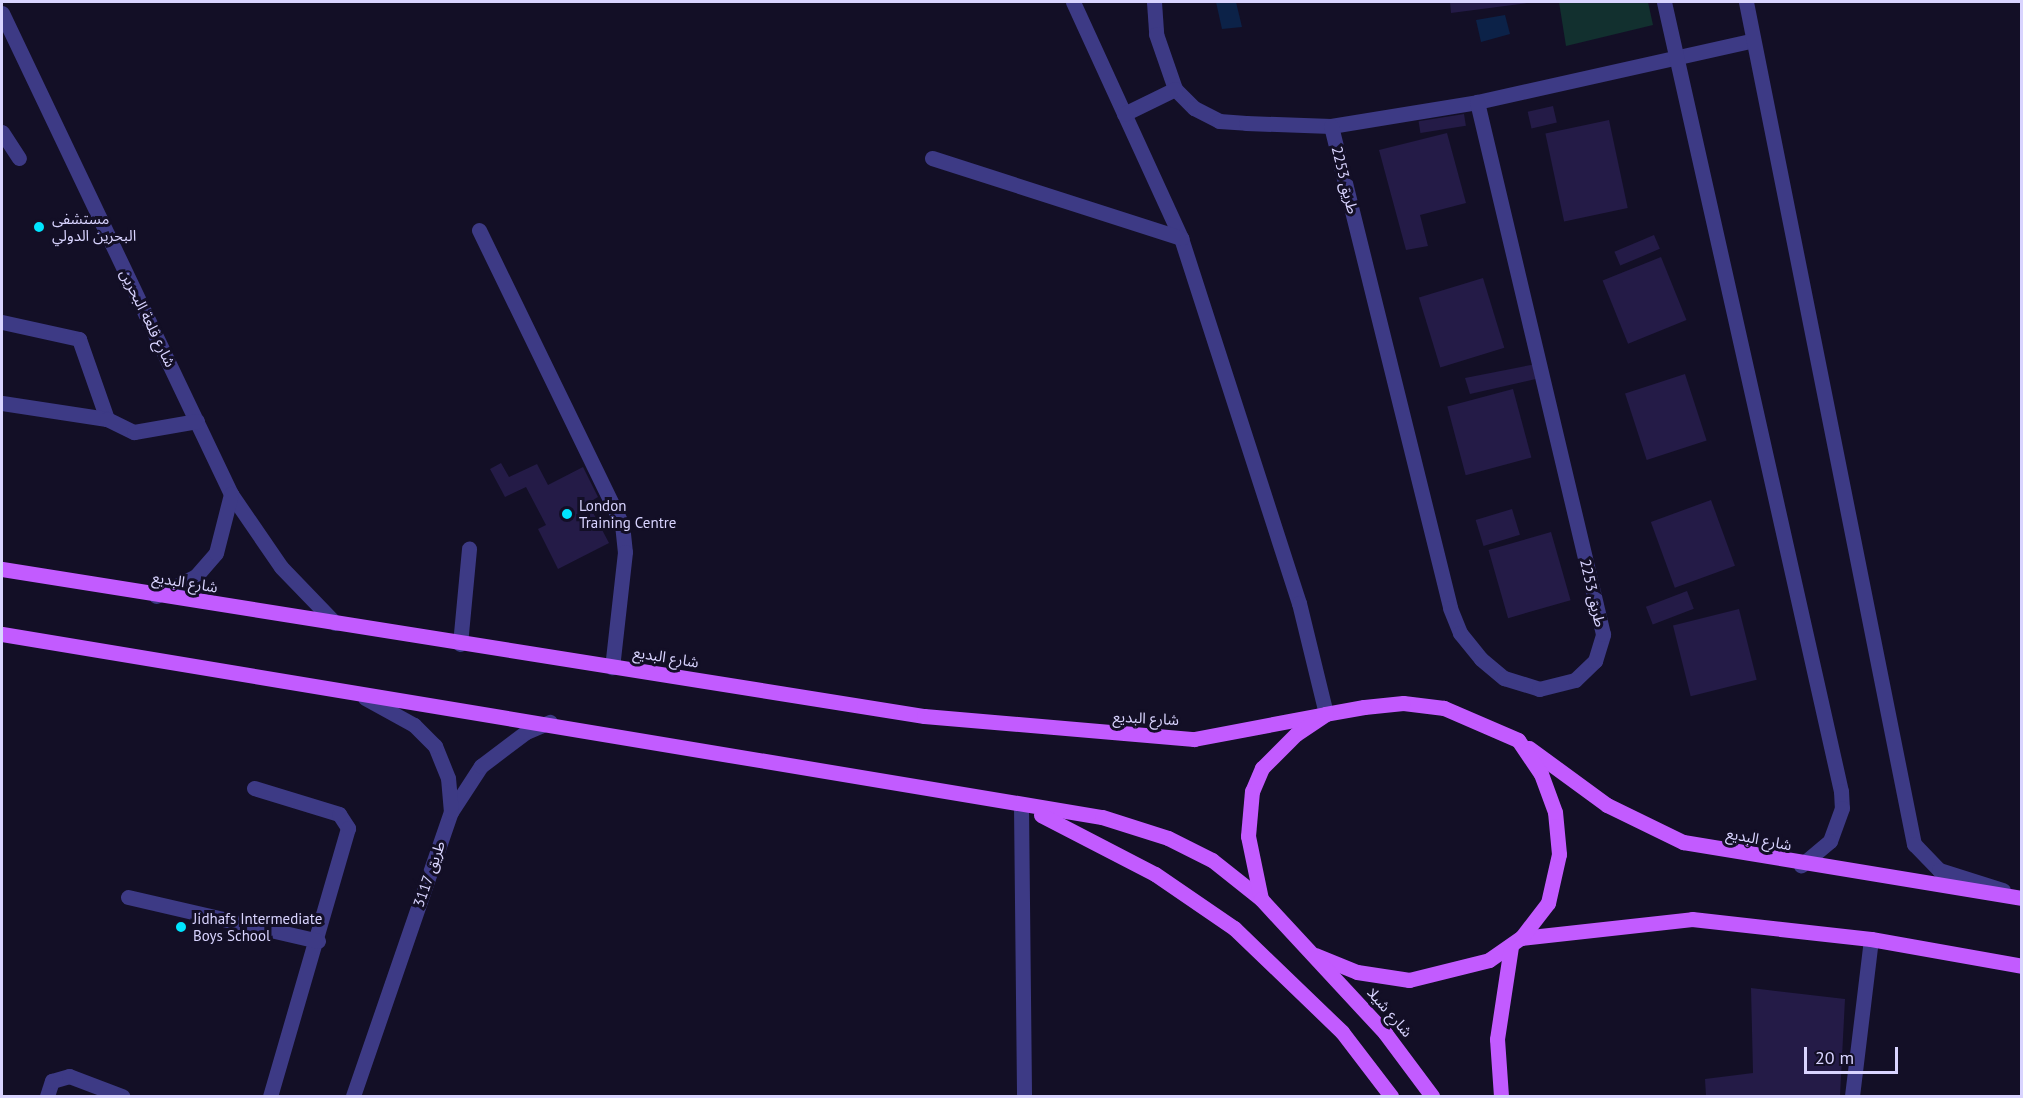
<!DOCTYPE html>
<html>
<head>
<meta charset="utf-8">
<style>
  body { margin:0 }
  #map { position:relative; width:2023px; height:1098px; overflow:hidden; background:#130f26; font-family:"PT Sans","Noto Sans Arabic",sans-serif }
  div>[style] { position:absolute }
  .green>* { inset:0; background:#12302f }
  .water>* { inset:0; background:#0c2248 }
  .building>* { inset:0; background:#241b47; transform-origin:0 0 }
  .minor>* { height:15px; margin:-7.5px; padding:0 7.5px; transform-origin:7.5px; border-radius:7.5px; background:#3d3a85 }
  .major>* { height:15px; margin:-7.5px; padding:0 7.5px; transform-origin:7.5px; border-radius:7.5px; background:#c25bff }
  .dots>* { width:16px; height:16px; translate:-50% -50%; box-sizing:border-box; border:3px solid #130f26; border-radius:50% }
  span { translate:-50% -50%; white-space:nowrap; text-align:center; line-height:1.15; -webkit-text-stroke:6px #130f26; paint-order:stroke }
  .street-label { font-size:15px; color:#d9d4ff }
  .poi-label { font-size:15px; color:#d9d4ff }
  .left { translate:0 -50%; text-align:left }
  .frame { position:absolute; inset:0; border:3px solid #d9d4ff; pointer-events:none }
  .scale { position:absolute; left:1804px; top:1047px; width:94px; height:27px; box-sizing:border-box; border:3px solid #d9d4ff; border-top:0; padding-left:8px; font-size:18px; line-height:21px; white-space:nowrap; color:#d9d4ff; -webkit-text-stroke:4px #130f26; paint-order:stroke }
</style>
</head>
<body>
<div id="map">
  <div class="green">
    <i style="clip-path:polygon(1559px 2px,1648px 2px,1653px 25px,1566px 46px)"></i>
  </div>
  <div class="water">
    <i style="clip-path:polygon(1216px 2px,1236px 2px,1242px 27px,1222px 29px)"></i>
    <i style="clip-path:polygon(1505px 15px,1510px 34px,1481px 42px,1476px 20px)"></i>
  </div>
  <div class="building">
    <i style="clip-path:polygon(1450px 2px,1527px 2px,1527px 3px,1451px 13px)"></i>
    <i style="left:1553px;top:106px;width:17px;height:26px;rotate:77deg"></i>
    <i style="left:1464px;top:114px;width:12px;height:46px;rotate:81deg"></i>
    <i style="left:1609px;top:120px;width:90px;height:65px;rotate:78deg"></i>
    <i style="clip-path:polygon(1447px 133px,1466px 203px,1420px 215px,1428px 246px,1406px 250px,1379px 150px)"></i>
    <i style="left:1654px;top:235px;width:15px;height:43px;rotate:67deg"></i>
    <i style="left:1661px;top:257px;width:68px;height:63px;rotate:68deg"></i>
    <i style="left:1483px;top:278px;width:73px;height:67px;rotate:73deg"></i>
    <i style="clip-path:polygon(1536px 364px,1540px 378px,1470px 394px,1465px 378px)"></i>
    <i style="left:1685px;top:374px;width:70px;height:63px;rotate:72deg"></i>
    <i style="left:1513px;top:389px;width:71px;height:68px;rotate:75deg"></i>
    <i style="clip-path:polygon(501px 463px,509px 477px,537px 464px,548px 485px,583px 467px,598px 497px,588px 503px,609px 543px,558px 569px,538px 529px,546px 525px,526px 487px,505px 497px,490px 469px)"></i>
    <i style="left:1711px;top:500px;width:70px;height:64px;rotate:70deg"></i>
    <i style="left:1512px;top:509px;width:27px;height:38px;rotate:73deg"></i>
    <i style="left:1551px;top:532px;width:71px;height:65px;rotate:74deg"></i>
    <i style="left:1687px;top:591px;width:19px;height:44px;rotate:69deg"></i>
    <i style="left:1739px;top:609px;width:73px;height:68px;rotate:76deg"></i>
    <i style="clip-path:polygon(1751px 988px,1845px 999px,1840px 1096px,1706px 1096px,1705px 1079px,1753px 1073px)"></i>
  </div>
  <div class="minor">
    <i style="left:1073px;top:2px;width:260px;rotate:65.4deg"></i>
    <i style="left:1181px;top:238px;width:384px;rotate:72.1deg"></i>
    <i style="left:1299px;top:603px;width:114px;rotate:76.3deg"></i>
    <i style="left:1154px;top:2px;width:32px;rotate:86deg"></i>
    <i style="left:1156px;top:34px;width:58px;rotate:70.9deg"></i>
    <i style="left:1175px;top:89px;width:27px;rotate:45deg"></i>
    <i style="left:1194px;top:108px;width:28px;rotate:27deg"></i>
    <i style="left:1219px;top:121px;width:27px;rotate:4deg"></i>
    <i style="left:1246px;top:123px;width:85px;rotate:2deg"></i>
    <i style="left:1331px;top:126px;width:148px;rotate:-9.3deg"></i>
    <i style="left:1477px;top:102px;width:281px;rotate:-12.6deg"></i>
    <i style="left:1664px;top:2px;width:809px;rotate:77.36deg"></i>
    <i style="left:1841px;top:791px;width:17px;rotate:87deg"></i>
    <i style="left:1842px;top:808px;width:35px;rotate:110deg"></i>
    <i style="left:1830px;top:841px;width:38px;rotate:140deg"></i>
    <i style="left:1746px;top:2px;width:859px;rotate:78.72deg"></i>
    <i style="left:1914px;top:844px;width:36px;rotate:46deg"></i>
    <i style="left:1939px;top:870px;width:67px;rotate:17.4deg"></i>
    <i style="left:2px;top:13px;width:533px;rotate:64.54deg"></i>
    <i style="left:231px;top:494px;width:88px;rotate:55.6deg"></i>
    <i style="left:281px;top:567px;width:78px;rotate:46deg"></i>
    <i style="left:1124px;top:114px;width:57px;rotate:-26.1deg"></i>
    <i style="left:1331px;top:126px;width:496px;rotate:76.1deg"></i>
    <i style="left:1450px;top:608px;width:27px;rotate:68deg"></i>
    <i style="left:1460px;top:633px;width:33px;rotate:51deg"></i>
    <i style="left:1481px;top:659px;width:30px;rotate:40deg"></i>
    <i style="left:1504px;top:678px;width:37px;rotate:17deg"></i>
    <i style="left:1539px;top:689px;width:37px;rotate:-14deg"></i>
    <i style="left:1575px;top:680px;width:28px;rotate:-44deg"></i>
    <i style="left:1595px;top:661px;width:28px;rotate:-73deg"></i>
    <i style="left:1603px;top:634px;width:547px;rotate:-103.32deg"></i>
    <i style="left:2px;top:132px;width:31px;rotate:57deg"></i>
    <i style="left:932px;top:158px;width:262px;rotate:17.8deg"></i>
    <i style="left:479px;top:230px;width:327px;rotate:64.1deg"></i>
    <i style="left:622px;top:524px;width:28px;rotate:84deg"></i>
    <i style="left:625px;top:552px;width:116px;rotate:96.4deg"></i>
    <i style="left:2px;top:322px;width:79px;rotate:12.4deg"></i>
    <i style="left:79px;top:339px;width:85px;rotate:70.7deg"></i>
    <i style="left:2px;top:403px;width:106px;rotate:8.7deg"></i>
    <i style="left:107px;top:419px;width:30px;rotate:26deg"></i>
    <i style="left:134px;top:432px;width:64px;rotate:-9.9deg"></i>
    <i style="left:156px;top:596px;width:45px;rotate:-26.6deg"></i>
    <i style="left:196px;top:576px;width:30px;rotate:-49deg"></i>
    <i style="left:216px;top:553px;width:61px;rotate:-75.7deg"></i>
    <i style="left:460px;top:644px;width:96px;rotate:-84.6deg"></i>
    <i style="left:254px;top:788px;width:89px;rotate:17deg"></i>
    <i style="left:339px;top:814px;width:17px;rotate:57deg"></i>
    <i style="left:348px;top:828px;width:279px;rotate:106.2deg"></i>
    <i style="left:1021px;top:806px;width:290px;rotate:89.4deg"></i>
    <i style="left:451px;top:812px;width:55px;rotate:-56.9deg"></i>
    <i style="left:481px;top:766px;width:56px;rotate:-37.1deg"></i>
    <i style="left:526px;top:732px;width:26px;rotate:-23deg"></i>
    <i style="left:128px;top:897px;width:195px;rotate:13deg"></i>
    <i style="left:47px;top:1096px;width:16px;rotate:-72deg"></i>
    <i style="left:52px;top:1081px;width:18px;rotate:-16deg"></i>
    <i style="left:69px;top:1076px;width:57px;rotate:20.7deg"></i>
    <i style="left:353px;top:1096px;width:300px;rotate:-71deg"></i>
    <i style="left:451px;top:812px;width:34px;rotate:-95deg"></i>
    <i style="left:448px;top:778px;width:35px;rotate:-112deg"></i>
    <i style="left:435px;top:746px;width:30px;rotate:-135deg"></i>
    <i style="left:414px;top:725px;width:56px;rotate:-151.1deg"></i>
    <i style="left:1852px;top:1096px;width:158px;rotate:-83.1deg"></i>
  </div>
  <div class="major">
    <i style="left:2px;top:569px;width:934px;rotate:9.06deg"></i>
    <i style="left:924px;top:716px;width:271px;rotate:4.9deg"></i>
    <i style="left:1194px;top:739px;width:134px;rotate:-10.7deg"></i>
    <i style="left:2px;top:634px;width:1115px;rotate:9.45deg"></i>
    <i style="left:1102px;top:817px;width:69px;rotate:17.7deg"></i>
    <i style="left:1168px;top:838px;width:49px;rotate:26.6deg"></i>
    <i style="left:1212px;top:860px;width:63px;rotate:38.5deg"></i>
    <i style="left:1529px;top:748px;width:97px;rotate:36.2deg"></i>
    <i style="left:1607px;top:805px;width:85px;rotate:26deg"></i>
    <i style="left:1683px;top:842px;width:344px;rotate:9.4deg"></i>
    <i style="left:1041px;top:815px;width:128px;rotate:27.4deg"></i>
    <i style="left:1155px;top:874px;width:96px;rotate:34.4deg"></i>
    <i style="left:1234px;top:928px;width:150px;rotate:43.9deg"></i>
    <i style="left:1342px;top:1032px;width:81px;rotate:52.6deg"></i>
    <i style="left:1521px;top:938px;width:172px;rotate:-6.3deg"></i>
    <i style="left:1692px;top:919px;width:180px;rotate:6.4deg"></i>
    <i style="left:1871px;top:939px;width:153px;rotate:10.1deg"></i>
    <i style="left:1315px;top:955px;width:45px;rotate:22deg"></i>
    <i style="left:1357px;top:972px;width:53px;rotate:8.7deg"></i>
    <i style="left:1409px;top:980px;width:82px;rotate:-14deg"></i>
    <i style="left:1489px;top:960px;width:39px;rotate:-35deg"></i>
    <i style="left:1521px;top:938px;width:44px;rotate:-52.4deg"></i>
    <i style="left:1548px;top:903px;width:50px;rotate:-77.3deg"></i>
    <i style="left:1559px;top:854px;width:42px;rotate:-95.4deg"></i>
    <i style="left:1555px;top:812px;width:40px;rotate:-110.2deg"></i>
    <i style="left:1541px;top:774px;width:41px;rotate:-124.1deg"></i>
    <i style="left:1518px;top:740px;width:81px;rotate:-156.6deg"></i>
    <i style="left:1444px;top:708px;width:41px;rotate:-173deg"></i>
    <i style="left:1403px;top:703px;width:39px;rotate:174deg"></i>
    <i style="left:1364px;top:707px;width:39px;rotate:170deg"></i>
    <i style="left:1326px;top:714px;width:36px;rotate:146deg"></i>
    <i style="left:1296px;top:734px;width:48px;rotate:135deg"></i>
    <i style="left:1262px;top:768px;width:25px;rotate:113deg"></i>
    <i style="left:1252px;top:791px;width:45px;rotate:95.1deg"></i>
    <i style="left:1248px;top:836px;width:64px;rotate:78.3deg"></i>
    <i style="left:1261px;top:899px;width:183px;rotate:47.2deg"></i>
    <i style="left:1385px;top:1033px;width:79px;rotate:53.3deg"></i>
    <i style="left:1501px;top:1096px;width:57px;rotate:-94deg"></i>
    <i style="left:1497px;top:1039px;width:94px;rotate:-81.4deg"></i>
  </div>
  <div class="dots">
    <i style="left:39px;top:227px;background:#00e5ff"></i>
    <i style="left:567px;top:514px;background:#00e5ff"></i>
    <i style="left:181px;top:927px;background:#00e5ff"></i>
  </div>
  <div class="street-label">
    <span style="left:1345px;top:180px;rotate:76deg">طريق 2253</span>
    <span style="left:148px;top:318px;rotate:64deg">شارع قلعة البحرين</span>
    <span style="left:185px;top:582px;rotate:9deg">شارع البديع</span>
    <span style="left:1593px;top:593px;rotate:77deg">طريق 2253</span>
    <span style="left:666px;top:657px;rotate:9deg">شارع البديع</span>
    <span style="left:1146px;top:718px;rotate:3deg">شارع البديع</span>
    <span style="left:1759px;top:839px;rotate:11deg">شارع البديع</span>
    <span style="left:429px;top:874px;rotate:-71deg">طريق 3117</span>
    <span style="left:1390px;top:1012px;rotate:49deg">شارع شيلا</span>
  </div>
  <div class="poi-label">
    <span class="left" style="left:52px;top:227px">مستشفى<br>البحرين الدولي</span>
    <span class="left" style="left:579px;top:514px">London<br>Training Centre</span>
    <span class="left" style="left:193px;top:927px">Jidhafs Intermediate<br>Boys School</span>
  </div>
  <div class="frame"></div>
  <div class="scale">20 m</div>
</div>
</body>
</html>
